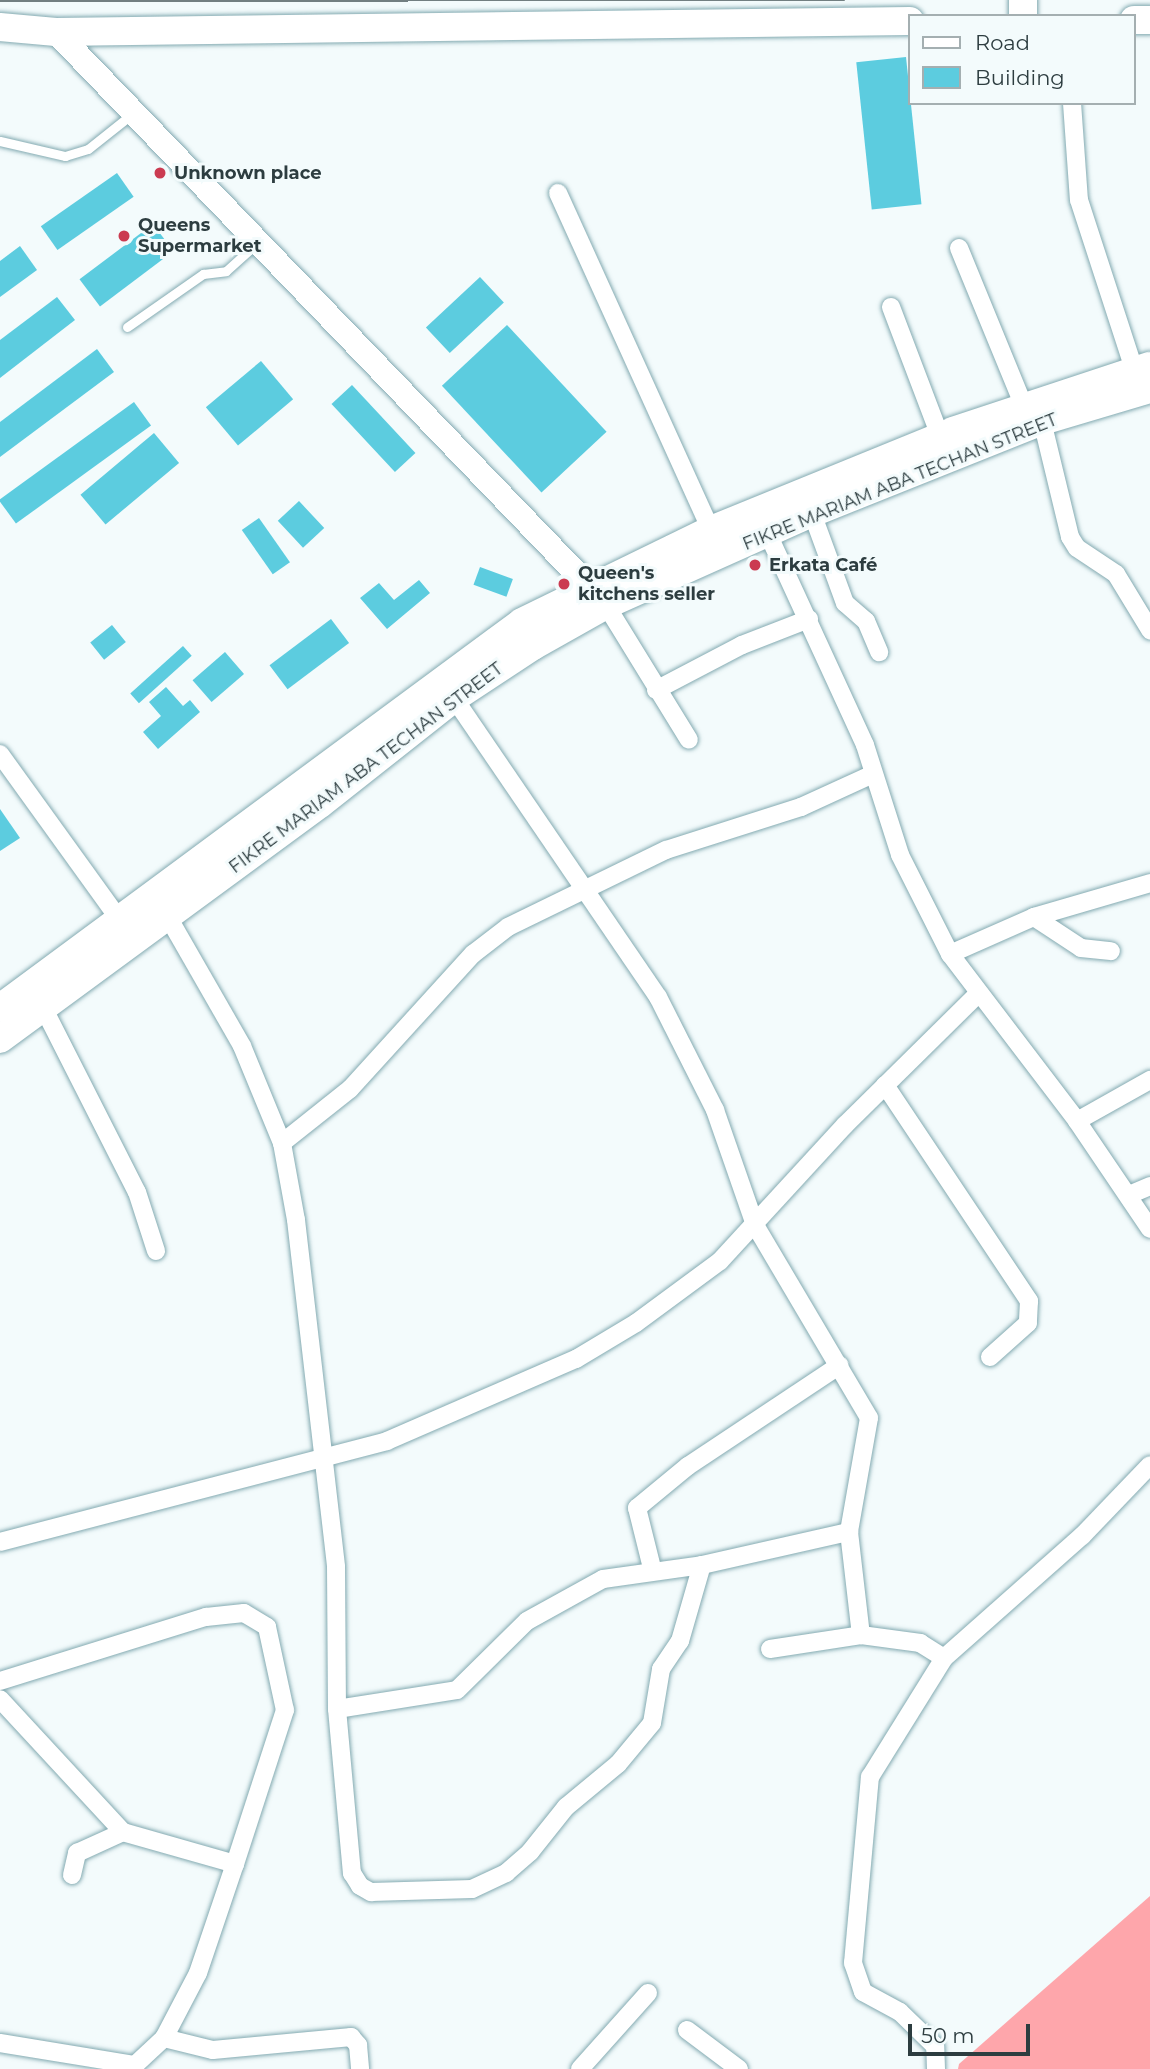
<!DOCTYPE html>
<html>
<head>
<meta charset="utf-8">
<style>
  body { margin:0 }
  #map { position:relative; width:1150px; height:2069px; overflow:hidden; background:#f3fbfc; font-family:Montserrat,sans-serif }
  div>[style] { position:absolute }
  .forest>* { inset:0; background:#fea6ab }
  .building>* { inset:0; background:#5cccdf; transform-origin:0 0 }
  .roads { filter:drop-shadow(0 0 2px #83aab1) drop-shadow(0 0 2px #83aab1) }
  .lane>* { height:9px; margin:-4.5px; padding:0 4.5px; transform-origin:4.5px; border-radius:4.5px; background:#fff }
  .street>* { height:18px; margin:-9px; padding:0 9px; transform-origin:9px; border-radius:9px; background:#fff }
  .secondary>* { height:24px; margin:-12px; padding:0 12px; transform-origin:12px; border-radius:12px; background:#fff }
  .primary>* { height:28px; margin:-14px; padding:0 14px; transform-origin:14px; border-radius:14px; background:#fff }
  .tram>* { height:2px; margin:-1px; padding:0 1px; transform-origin:1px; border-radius:1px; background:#727f81 }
  .dots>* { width:19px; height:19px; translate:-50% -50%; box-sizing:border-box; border:4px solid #f3fbfc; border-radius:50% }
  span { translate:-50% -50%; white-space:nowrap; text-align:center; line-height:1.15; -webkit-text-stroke:6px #f3fbfc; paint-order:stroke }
  .poi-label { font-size:18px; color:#2d3d40; font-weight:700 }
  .left { translate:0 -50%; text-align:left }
  .street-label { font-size:18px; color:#2d3d40 }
  .legend { position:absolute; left:908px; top:14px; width:228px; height:91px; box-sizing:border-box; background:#f3fbfc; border:2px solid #a4afb1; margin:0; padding:9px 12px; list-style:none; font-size:21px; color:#2d3d40 }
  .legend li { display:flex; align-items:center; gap:14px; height:35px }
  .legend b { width:35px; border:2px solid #a4afb1 }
  .scale { position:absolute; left:908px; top:2024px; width:122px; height:32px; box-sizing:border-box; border:4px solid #2d3d40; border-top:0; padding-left:9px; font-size:21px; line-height:24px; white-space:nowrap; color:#2d3d40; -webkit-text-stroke:5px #f3fbfc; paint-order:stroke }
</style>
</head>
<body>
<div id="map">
  <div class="forest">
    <i style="clip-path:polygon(1150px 1896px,1150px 2069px,958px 2069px,959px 2064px)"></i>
  </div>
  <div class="building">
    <i style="left:906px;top:57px;width:148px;height:50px;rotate:84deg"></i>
    <i style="left:117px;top:173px;width:29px;height:93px;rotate:55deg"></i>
    <i style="left:153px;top:224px;width:34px;height:92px;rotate:53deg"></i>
    <i style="clip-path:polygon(20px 246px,37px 270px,0 297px,0 261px)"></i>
    <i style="left:480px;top:277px;width:35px;height:74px;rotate:47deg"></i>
    <i style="clip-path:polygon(57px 297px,75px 320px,0 378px,0 340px)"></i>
    <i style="left:507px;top:325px;width:146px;height:89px;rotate:47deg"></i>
    <i style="clip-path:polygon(97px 349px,114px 372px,0 457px,0 422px)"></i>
    <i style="left:261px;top:361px;width:50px;height:72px;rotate:50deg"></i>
    <i style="left:352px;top:385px;width:93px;height:28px;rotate:47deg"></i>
    <i style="left:134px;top:402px;width:29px;height:167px;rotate:54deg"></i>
    <i style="left:154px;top:433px;width:39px;height:96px;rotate:50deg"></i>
    <i style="left:299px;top:501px;width:37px;height:29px;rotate:47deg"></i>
    <i style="left:259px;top:518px;width:54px;height:21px;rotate:55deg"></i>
    <i style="left:480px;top:567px;width:35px;height:19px;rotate:20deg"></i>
    <i style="clip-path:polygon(419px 580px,430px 593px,387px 629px,360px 598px,379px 583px,394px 600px)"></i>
    <i style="left:331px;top:619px;width:30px;height:77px;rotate:53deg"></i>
    <i style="left:112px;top:625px;width:22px;height:28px;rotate:51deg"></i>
    <i style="left:183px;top:646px;width:13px;height:71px;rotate:48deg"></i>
    <i style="left:225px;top:652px;width:29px;height:43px;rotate:49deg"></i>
    <i style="clip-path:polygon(166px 687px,183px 706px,190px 700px,200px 712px,158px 749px,143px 732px,161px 716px,149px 702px)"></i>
    <i style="clip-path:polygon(0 809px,20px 838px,0 851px)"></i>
  </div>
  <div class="roads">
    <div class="lane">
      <i style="left:0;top:141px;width:67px;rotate:13deg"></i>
      <i style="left:65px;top:156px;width:24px;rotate:-17deg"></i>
      <i style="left:88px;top:149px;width:56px;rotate:-38.5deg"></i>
      <i style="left:127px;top:327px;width:93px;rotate:-34.9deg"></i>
      <i style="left:203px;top:274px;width:23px;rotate:-7deg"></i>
      <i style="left:226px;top:271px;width:42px;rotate:-42.1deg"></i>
    </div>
    <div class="street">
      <i style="left:1072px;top:103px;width:97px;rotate:85.9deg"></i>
      <i style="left:1079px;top:200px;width:178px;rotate:72deg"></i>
      <i style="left:558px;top:193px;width:370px;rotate:65.6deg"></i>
      <i style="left:959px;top:248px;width:169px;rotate:67.7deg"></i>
      <i style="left:891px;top:307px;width:138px;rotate:69.2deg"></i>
      <i style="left:1042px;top:421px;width:119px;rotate:76.4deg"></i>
      <i style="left:1070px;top:537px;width:13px;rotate:58deg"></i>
      <i style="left:1077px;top:548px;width:47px;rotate:33.7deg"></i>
      <i style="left:1116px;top:574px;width:66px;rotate:58.7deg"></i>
      <i style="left:812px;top:513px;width:96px;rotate:69.9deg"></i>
      <i style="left:845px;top:603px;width:28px;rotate:41deg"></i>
      <i style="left:866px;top:621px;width:34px;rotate:67deg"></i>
      <i style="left:768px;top:534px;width:232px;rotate:65.3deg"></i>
      <i style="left:865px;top:745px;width:115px;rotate:72.3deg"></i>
      <i style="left:900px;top:855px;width:111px;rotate:63.2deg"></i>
      <i style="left:950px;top:954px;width:210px;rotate:52.7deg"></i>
      <i style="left:1077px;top:1121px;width:130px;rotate:55.9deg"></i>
      <i style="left:606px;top:605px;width:158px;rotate:58.4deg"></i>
      <i style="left:656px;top:690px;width:97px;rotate:-27.6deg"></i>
      <i style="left:742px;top:645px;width:72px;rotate:-21.2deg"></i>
      <i style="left:454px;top:698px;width:362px;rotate:55.7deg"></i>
      <i style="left:658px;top:997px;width:127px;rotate:63.2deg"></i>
      <i style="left:715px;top:1110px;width:122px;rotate:70.8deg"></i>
      <i style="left:755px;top:1225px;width:224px;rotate:59.4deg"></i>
      <i style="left:869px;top:1418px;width:116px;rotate:100deg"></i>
      <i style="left:849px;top:1532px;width:104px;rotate:83.4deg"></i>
      <i style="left:0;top:754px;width:207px;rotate:54.2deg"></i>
      <i style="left:167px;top:915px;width:151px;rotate:60.2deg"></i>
      <i style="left:242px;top:1046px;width:105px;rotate:67.6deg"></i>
      <i style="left:282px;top:1143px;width:78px;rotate:79.7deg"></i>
      <i style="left:296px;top:1220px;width:349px;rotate:83.4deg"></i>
      <i style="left:336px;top:1567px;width:142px;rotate:89.6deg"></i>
      <i style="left:337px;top:1709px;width:165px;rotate:84.8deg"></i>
      <i style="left:352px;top:1873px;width:15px;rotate:58deg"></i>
      <i style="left:360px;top:1886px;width:13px;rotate:29deg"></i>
      <i style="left:371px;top:1892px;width:101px;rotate:-1.7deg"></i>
      <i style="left:472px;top:1889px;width:38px;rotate:-25deg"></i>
      <i style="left:506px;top:1873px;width:32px;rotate:-41deg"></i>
      <i style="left:530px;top:1852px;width:58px;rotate:-51.3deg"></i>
      <i style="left:566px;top:1807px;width:67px;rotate:-39.6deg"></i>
      <i style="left:618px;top:1764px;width:53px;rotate:-50.3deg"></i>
      <i style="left:652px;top:1723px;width:55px;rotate:-80.5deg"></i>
      <i style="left:661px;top:1669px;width:34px;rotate:-56deg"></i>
      <i style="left:680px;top:1641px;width:79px;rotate:-73.9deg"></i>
      <i style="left:1034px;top:917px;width:56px;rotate:33.4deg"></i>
      <i style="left:1081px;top:948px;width:30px;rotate:6deg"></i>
      <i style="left:950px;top:954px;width:92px;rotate:-23.8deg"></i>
      <i style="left:1034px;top:917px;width:121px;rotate:-16.3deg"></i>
      <i style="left:44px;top:1009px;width:205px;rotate:63.1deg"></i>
      <i style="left:137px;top:1192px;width:62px;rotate:72.1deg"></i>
      <i style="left:885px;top:1085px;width:260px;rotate:56.3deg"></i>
      <i style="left:1029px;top:1301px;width:22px;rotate:93deg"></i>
      <i style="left:1028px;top:1323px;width:51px;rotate:138.2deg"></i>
      <i style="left:1077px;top:1121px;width:84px;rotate:-29.3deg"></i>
      <i style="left:282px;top:1143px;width:87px;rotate:-38.5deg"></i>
      <i style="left:350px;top:1089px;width:183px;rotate:-47.7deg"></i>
      <i style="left:473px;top:954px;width:44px;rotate:-37.6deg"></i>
      <i style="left:508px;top:927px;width:176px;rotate:-26deg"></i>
      <i style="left:666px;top:850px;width:142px;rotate:-17.7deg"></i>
      <i style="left:801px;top:807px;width:79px;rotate:-24.6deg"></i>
      <i style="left:1129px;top:1195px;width:23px;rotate:-23deg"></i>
      <i style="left:0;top:1542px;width:400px;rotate:-14.6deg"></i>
      <i style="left:387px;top:1441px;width:206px;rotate:-23.5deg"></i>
      <i style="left:576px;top:1359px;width:70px;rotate:-31deg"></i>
      <i style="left:636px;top:1323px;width:104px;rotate:-36.4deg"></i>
      <i style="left:720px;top:1261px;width:185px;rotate:-47.4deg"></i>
      <i style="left:845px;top:1125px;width:185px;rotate:-44.6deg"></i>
      <i style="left:652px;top:1568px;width:62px;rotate:-104deg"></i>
      <i style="left:637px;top:1508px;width:66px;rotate:-39.5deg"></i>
      <i style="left:688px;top:1466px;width:182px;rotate:-33.6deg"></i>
      <i style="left:770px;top:1649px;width:92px;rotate:-8.7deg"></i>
      <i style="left:861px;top:1635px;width:60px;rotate:7.7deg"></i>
      <i style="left:920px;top:1643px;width:28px;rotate:32deg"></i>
      <i style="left:0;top:1681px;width:216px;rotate:-17.3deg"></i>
      <i style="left:206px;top:1617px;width:38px;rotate:-6deg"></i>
      <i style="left:244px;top:1613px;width:27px;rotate:31deg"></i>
      <i style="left:267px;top:1627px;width:85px;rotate:77.8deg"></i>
      <i style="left:285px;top:1710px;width:162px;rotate:108deg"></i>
      <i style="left:235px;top:1864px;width:116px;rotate:-164.1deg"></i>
      <i style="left:123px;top:1832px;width:181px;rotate:-132.8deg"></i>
      <i style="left:337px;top:1709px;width:121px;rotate:-9deg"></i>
      <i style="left:457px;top:1690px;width:98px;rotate:-44.6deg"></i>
      <i style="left:527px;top:1621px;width:87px;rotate:-28.9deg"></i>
      <i style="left:603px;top:1579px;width:100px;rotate:-8deg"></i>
      <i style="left:702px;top:1565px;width:151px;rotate:-12.7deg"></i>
      <i style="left:72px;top:1875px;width:23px;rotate:-77deg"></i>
      <i style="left:77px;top:1853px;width:51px;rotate:-24.5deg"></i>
      <i style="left:687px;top:2030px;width:65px;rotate:36.9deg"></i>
      <i style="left:164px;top:2038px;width:50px;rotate:13.8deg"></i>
      <i style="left:213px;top:2050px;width:139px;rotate:-5.4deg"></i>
      <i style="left:351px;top:2037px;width:11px;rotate:49deg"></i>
      <i style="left:358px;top:2045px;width:24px;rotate:85deg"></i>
      <i style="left:0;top:2043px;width:137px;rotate:9.3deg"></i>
      <i style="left:135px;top:2065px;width:40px;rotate:-43deg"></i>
      <i style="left:164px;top:2038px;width:73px;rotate:-62.4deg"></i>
      <i style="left:198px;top:1973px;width:115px;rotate:-71.3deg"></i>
      <i style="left:580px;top:2069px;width:102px;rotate:-48.2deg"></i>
      <i style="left:936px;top:2069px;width:23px;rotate:-92deg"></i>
      <i style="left:935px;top:2046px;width:49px;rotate:-135.8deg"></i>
      <i style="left:900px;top:2012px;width:42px;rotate:-151.6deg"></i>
      <i style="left:863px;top:1992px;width:31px;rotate:-109deg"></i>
      <i style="left:853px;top:1963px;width:187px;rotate:-84.8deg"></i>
      <i style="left:870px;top:1777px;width:140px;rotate:-58.1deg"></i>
      <i style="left:944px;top:1658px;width:184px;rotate:-41.5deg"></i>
      <i style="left:1082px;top:1536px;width:98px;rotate:-46.2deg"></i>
    </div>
    <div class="secondary">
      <i style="left:56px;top:32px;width:789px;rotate:46.13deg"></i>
    </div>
    <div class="primary">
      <i style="left:1023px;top:0;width:16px;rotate:90deg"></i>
      <i style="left:1134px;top:20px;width:16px"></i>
      <i style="left:0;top:27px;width:56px;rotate:5.1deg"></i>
      <i style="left:56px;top:32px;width:854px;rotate:-0.74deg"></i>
      <i style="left:0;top:1008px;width:649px;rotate:-36.48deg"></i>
      <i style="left:522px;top:622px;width:210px;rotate:-26deg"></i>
      <i style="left:711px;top:530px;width:261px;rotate:-22.2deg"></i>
      <i style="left:953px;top:431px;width:207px;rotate:-18.3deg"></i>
      <i style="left:0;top:1039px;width:397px;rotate:-36.3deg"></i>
      <i style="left:320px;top:804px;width:171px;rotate:-38.3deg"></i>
      <i style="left:454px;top:698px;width:95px;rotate:-33.4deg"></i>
      <i style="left:533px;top:646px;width:84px;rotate:-29.3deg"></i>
      <i style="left:606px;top:605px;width:226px;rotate:-24.1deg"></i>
      <i style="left:812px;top:513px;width:248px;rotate:-21.8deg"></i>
      <i style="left:1042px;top:421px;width:113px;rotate:-16.5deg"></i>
    </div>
  </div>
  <div class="tram">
    <i style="left:0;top:1px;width:844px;rotate:-0.07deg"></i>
  </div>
  <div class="dots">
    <i style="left:160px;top:173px;background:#cb3b51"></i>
    <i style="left:124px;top:236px;background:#cb3b51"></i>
    <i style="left:755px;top:565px;background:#cb3b51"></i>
    <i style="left:564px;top:584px;background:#cb3b51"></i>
  </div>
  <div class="poi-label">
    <span class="left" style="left:174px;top:173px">Unknown place</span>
    <span class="left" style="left:138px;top:236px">Queens<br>Supermarket</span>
    <span class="left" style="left:769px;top:565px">Erkata Café</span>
    <span class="left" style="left:578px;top:584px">Queen's<br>kitchens seller</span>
  </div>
  <div class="street-label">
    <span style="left:900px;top:482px;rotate:-22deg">FIKRE MARIAM ABA TECHAN STREET</span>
    <span style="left:366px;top:768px;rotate:-37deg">FIKRE MARIAM ABA TECHAN STREET</span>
  </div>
  <ul class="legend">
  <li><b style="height:9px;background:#fff"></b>Road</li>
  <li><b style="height:19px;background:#5cccdf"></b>Building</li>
  </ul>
  <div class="scale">50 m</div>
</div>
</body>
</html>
